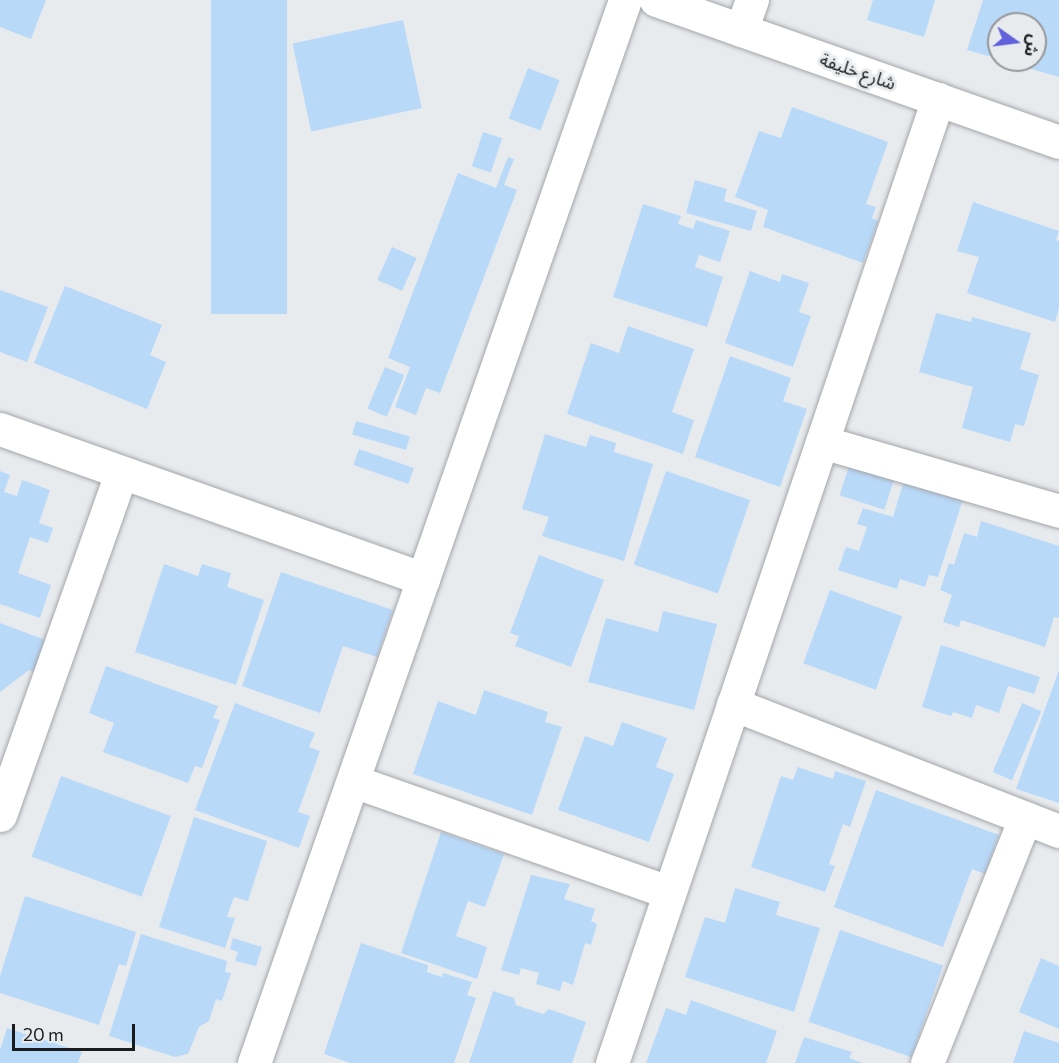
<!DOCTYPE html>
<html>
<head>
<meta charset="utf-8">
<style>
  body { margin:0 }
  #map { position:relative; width:1059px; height:1063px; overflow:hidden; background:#e8ebee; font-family:Commissioner,"Noto Sans Arabic",sans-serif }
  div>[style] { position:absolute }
  .building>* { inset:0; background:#b9d9f9; transform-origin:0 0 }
  .roads { filter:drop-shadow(0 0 2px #a4a6a9) drop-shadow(0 0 2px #a4a6a9) }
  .minor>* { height:33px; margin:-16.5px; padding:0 16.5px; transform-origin:16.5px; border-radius:16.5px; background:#fff }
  span { translate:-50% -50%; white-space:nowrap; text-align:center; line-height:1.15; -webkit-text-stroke:6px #e8ebee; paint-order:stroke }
  .street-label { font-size:18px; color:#1a1b1c }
  .north { position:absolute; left:987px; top:12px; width:60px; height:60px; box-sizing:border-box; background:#e8ebee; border:2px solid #96989a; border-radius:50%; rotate:104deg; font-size:16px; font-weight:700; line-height:24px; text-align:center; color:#1a1b1c }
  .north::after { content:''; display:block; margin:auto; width:21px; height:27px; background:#6162db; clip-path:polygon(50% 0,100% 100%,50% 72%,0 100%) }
  .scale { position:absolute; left:12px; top:1024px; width:123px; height:27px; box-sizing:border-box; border:3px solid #1a1b1c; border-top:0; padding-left:8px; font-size:18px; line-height:21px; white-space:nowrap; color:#1a1b1c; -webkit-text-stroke:4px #e8ebee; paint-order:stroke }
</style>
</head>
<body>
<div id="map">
  <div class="building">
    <i style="clip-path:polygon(0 0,46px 0,31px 39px,0 27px)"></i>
    <i style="left:211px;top:0;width:76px;height:314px"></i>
    <i style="clip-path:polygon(873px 0,935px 0,924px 37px,867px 20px)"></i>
    <i style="clip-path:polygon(983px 0,1059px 0,1059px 77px,1004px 61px,1035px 60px,1035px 24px,999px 24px,999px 59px,967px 50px)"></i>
    <i style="left:403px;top:20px;width:90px;height:113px;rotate:78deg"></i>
    <i style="left:528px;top:68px;width:34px;height:54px;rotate:21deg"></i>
    <i style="clip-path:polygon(792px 107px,888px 142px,866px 204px,876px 207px,872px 218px,878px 221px,863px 263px,763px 227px,768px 210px,735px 197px,759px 131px,781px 138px)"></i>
    <i style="left:483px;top:132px;width:20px;height:36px;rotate:18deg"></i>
    <i style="clip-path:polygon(508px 157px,514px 159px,504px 185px,517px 190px,440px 393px,426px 388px,416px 415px,395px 407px,410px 367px,388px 358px,458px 173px,496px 188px)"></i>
    <i style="clip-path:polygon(695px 180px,727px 189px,724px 201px,757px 211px,751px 231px,686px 213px)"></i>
    <i style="clip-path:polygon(973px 202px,1059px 231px,1056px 240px,1059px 241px,1059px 308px,1055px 322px,967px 293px,979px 257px,957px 251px)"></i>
    <i style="clip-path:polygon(643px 204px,681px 216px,678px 224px,693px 229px,696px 220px,730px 231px,720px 262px,699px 255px,695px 267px,723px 277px,707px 327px,613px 297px)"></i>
    <i style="left:392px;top:247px;width:27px;height:36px;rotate:24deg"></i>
    <i style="clip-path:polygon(750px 271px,780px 282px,782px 274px,809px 283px,799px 312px,811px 316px,793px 367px,725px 343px)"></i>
    <i style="clip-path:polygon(65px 286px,162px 325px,150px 355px,166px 362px,147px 409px,34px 363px)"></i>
    <i style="clip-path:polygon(0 290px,48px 307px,27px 362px,0 352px)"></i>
    <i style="clip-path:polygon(936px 313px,971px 322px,972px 317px,1031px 333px,1020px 369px,1039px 375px,1024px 426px,1015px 424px,1010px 442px,962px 428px,973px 387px,919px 372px)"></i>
    <i style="clip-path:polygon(628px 326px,694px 349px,672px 412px,694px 420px,683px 454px,567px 414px,591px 343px,619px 353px)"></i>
    <i style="clip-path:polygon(730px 356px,791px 378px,783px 401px,807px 409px,780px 487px,695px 457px)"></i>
    <i style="left:385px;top:367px;width:21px;height:45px;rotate:23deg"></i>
    <i style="left:356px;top:421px;width:56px;height:14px;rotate:16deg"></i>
    <i style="clip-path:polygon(545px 434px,586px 447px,590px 435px,616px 443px,614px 452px,653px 464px,624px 561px,542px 536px,549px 517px,522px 509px)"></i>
    <i style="left:359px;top:449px;width:58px;height:17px;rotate:19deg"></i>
    <i style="left:851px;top:460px;width:47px;height:37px;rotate:18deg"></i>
    <i style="clip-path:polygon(0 471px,10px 475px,4px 492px,17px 496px,22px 480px,50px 490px,39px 523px,53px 528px,48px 543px,30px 537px,18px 573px,51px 585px,40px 618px,0 604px)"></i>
    <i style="left:666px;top:471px;width:89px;height:99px;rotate:19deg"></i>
    <i style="clip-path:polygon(906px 474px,965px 493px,938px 577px,929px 575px,925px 587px,900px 579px,897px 589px,838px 570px,846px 547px,859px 551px,867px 527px,857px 524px,863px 508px,893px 517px)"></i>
    <i style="clip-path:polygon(981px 521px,1059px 546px,1059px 618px,1054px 617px,1045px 647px,961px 620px,959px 627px,943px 622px,952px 595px,940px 590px,949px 563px,954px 565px,964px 533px,977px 537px)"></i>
    <i style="clip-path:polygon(539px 555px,604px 580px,571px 667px,515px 646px,519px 636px,510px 633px)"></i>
    <i style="clip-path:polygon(164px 564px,198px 576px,202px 564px,231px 573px,227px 587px,264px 600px,236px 685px,135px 652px)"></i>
    <i style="clip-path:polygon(281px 572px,393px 610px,377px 657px,343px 646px,320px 713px,242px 686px)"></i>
    <i style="left:830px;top:590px;width:77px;height:78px;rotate:20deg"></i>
    <i style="clip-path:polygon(663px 611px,717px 624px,694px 710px,588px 682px,606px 618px,658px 632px)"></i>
    <i style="clip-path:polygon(0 623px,56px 644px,44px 676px,29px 670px,0 692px)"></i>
    <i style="clip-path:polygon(941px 645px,1040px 677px,1034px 694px,1008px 686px,999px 713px,976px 705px,972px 718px,953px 712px,951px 716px,922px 707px)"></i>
    <i style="clip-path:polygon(106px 666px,218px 706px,213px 718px,220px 720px,202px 768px,195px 766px,188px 783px,103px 752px,114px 723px,89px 713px)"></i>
    <i style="clip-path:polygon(1059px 670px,1059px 803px,1016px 789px)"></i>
    <i style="clip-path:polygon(484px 690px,548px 712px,545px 722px,562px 727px,532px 815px,413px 774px,438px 701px,476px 715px)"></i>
    <i style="clip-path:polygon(235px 703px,315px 733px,309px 747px,320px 751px,298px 812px,310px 816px,299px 848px,195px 810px)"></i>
    <i style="left:1022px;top:703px;width:21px;height:75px;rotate:23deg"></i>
    <i style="clip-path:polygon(622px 722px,667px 738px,656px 767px,674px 774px,649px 842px,558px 810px,585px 736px,613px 746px)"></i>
    <i style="clip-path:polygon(798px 767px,833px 779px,835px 771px,866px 781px,850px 827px,843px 824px,829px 864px,835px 866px,825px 892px,751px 867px,781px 776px,793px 780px)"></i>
    <i style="left:61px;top:776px;width:117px;height:86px;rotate:20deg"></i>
    <i style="clip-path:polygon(876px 790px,999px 835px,985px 874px,972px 869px,943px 947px,834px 907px)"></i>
    <i style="clip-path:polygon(194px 817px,267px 841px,248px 901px,234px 897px,227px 917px,235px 918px,225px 948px,159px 927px)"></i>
    <i style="clip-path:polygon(441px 832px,504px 854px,485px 907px,468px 901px,456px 936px,487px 947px,477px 979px,401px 953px)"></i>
    <i style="clip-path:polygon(531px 875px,570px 884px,564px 899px,595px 909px,591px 921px,597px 924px,591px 945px,585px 943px,573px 985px,563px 981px,560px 991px,536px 984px,539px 973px,521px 968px,519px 975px,501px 970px)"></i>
    <i style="clip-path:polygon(735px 888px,780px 902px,776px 915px,820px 928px,794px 1012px,685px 977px,705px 917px,725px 923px)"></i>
    <i style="clip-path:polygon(25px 896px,136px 932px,126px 966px,119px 964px,99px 1025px,0 993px,0 976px)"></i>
    <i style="left:840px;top:930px;width:109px;height:97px;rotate:19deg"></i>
    <i style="clip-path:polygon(141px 934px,227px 961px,225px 972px,231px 973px,222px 1001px,216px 999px,209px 1021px,199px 1027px,188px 1054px,175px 1057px,109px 1036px)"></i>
    <i style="clip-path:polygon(233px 938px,262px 947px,256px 966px,235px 961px,238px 952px,230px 949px)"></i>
    <i style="clip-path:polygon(361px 943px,428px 965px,427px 972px,442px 977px,443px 973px,472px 982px,467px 995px,476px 998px,454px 1063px,350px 1063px,324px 1054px)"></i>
    <i style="clip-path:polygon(1041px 958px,1059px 966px,1059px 1029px,1019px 1012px)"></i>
    <i style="clip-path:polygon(493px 991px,514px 998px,516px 1005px,543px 1014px,549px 1009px,586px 1022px,572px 1063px,469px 1063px)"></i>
    <i style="clip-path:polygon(691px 1000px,777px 1031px,766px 1063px,646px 1063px,666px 1008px,686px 1015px)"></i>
    <i style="clip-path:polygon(7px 1028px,82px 1052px,78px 1063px,0 1063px,0 1050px)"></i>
    <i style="clip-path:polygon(1024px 1031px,1059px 1043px,1059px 1063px,1013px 1063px)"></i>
    <i style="clip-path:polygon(804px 1037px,852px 1052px,849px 1058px,863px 1063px,795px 1063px)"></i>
  </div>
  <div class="roads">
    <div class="minor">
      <i style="left:656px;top:0;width:427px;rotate:19.4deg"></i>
      <i style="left:741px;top:30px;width:32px;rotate:-70deg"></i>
      <i style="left:0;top:429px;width:449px;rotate:19.5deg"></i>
      <i style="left:822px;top:442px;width:247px;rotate:16.2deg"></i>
      <i style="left:733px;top:704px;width:350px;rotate:21.3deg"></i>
      <i style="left:353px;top:781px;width:335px;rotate:19.4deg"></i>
      <i style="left:0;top:815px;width:363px;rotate:-70.5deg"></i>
      <i style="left:254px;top:1063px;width:1126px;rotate:-70.76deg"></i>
      <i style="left:612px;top:1063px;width:1018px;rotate:-71.32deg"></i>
      <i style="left:927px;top:1063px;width:264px;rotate:-68.2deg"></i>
    </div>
  </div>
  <div class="street-label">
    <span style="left:858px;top:71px;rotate:19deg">شارع خليفة</span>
  </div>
  <div class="north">ش</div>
  <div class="scale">20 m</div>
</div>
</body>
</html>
